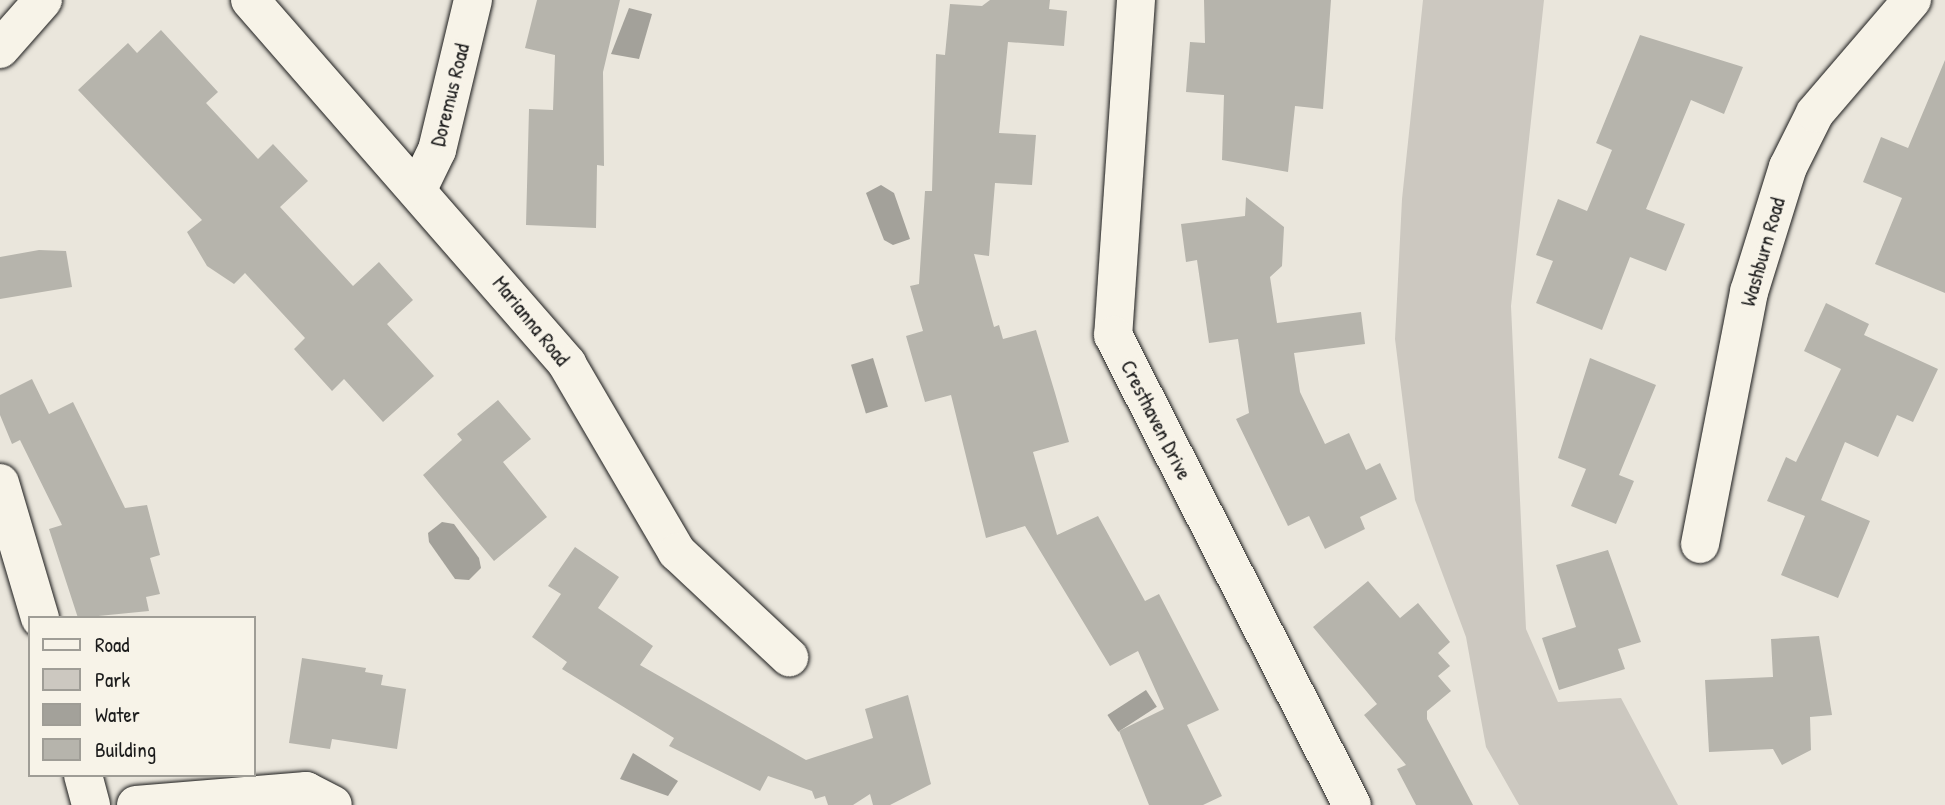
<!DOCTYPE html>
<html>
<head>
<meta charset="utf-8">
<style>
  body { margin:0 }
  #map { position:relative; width:1945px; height:805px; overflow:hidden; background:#eae6dc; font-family:"Patrick Hand",sans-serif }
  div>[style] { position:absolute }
  .green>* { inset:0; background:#ccc8c0 }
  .water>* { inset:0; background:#a3a19a; transform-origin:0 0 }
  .building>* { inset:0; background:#b6b4ac }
  .roads { filter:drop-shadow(0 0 2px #1c1c1c) drop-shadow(0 0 2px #1c1c1c) }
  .minor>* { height:38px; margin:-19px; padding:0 19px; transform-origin:19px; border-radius:19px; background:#f7f3e8 }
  span { translate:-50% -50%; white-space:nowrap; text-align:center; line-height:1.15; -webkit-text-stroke:7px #f7f3e8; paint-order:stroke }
  .street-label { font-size:21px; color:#1c1c1c }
  .legend { position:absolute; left:28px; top:616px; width:228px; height:161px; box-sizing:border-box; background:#f7f3e8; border:2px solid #9f9d96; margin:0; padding:9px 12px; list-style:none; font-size:21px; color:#1c1c1c }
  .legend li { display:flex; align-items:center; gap:14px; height:35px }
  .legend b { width:35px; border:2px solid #9f9d96 }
</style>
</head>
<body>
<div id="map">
  <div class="green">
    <i style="clip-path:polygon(1423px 0,1544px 0,1511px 306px,1526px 629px,1558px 702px,1621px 698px,1678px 805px,1519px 805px,1486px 747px,1466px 637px,1415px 500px,1395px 339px,1402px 199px)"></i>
  </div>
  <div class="water">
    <i style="clip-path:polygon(629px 8px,652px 14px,639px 59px,611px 54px)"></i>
    <i style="clip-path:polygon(881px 185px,894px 193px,910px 239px,893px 245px,884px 240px,866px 193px)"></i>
    <i style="left:873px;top:358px;width:51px;height:23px;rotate:73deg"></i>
    <i style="clip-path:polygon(442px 522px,454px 524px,479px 558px,481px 568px,469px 580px,455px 579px,429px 542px,428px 533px)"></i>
    <i style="left:1146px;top:690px;width:20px;height:46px;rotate:57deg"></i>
    <i style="clip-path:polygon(633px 753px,678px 781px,668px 796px,620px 779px)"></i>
  </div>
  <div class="building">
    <i style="clip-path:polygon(537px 0,620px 0,603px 72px,604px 166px,597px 165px,596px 228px,526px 225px,529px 109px,553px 110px,555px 55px,525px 48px)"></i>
    <i style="clip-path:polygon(990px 0,1050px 0,1049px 9px,1067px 11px,1064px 46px,1008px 42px,999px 133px,1036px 135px,1032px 185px,995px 183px,989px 256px,974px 254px,994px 327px,999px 325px,1003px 339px,1036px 330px,1055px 393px,1069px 442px,1033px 452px,1057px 535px,1098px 516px,1145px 601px,1159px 594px,1219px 710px,1187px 725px,1222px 796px,1203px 805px,1149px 805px,1119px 731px,1164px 709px,1138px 651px,1110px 666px,1025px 526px,986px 538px,951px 395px,925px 402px,906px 336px,923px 331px,910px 286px,919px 284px,925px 191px,932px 191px,936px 54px,945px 55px,950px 4px,982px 6px)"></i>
    <i style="clip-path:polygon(1204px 0,1331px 0,1323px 109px,1295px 106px,1288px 172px,1222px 160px,1224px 95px,1186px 92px,1190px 42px,1205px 43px)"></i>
    <i style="clip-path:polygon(161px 30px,218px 92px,206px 103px,258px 159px,273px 144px,308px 181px,280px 207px,353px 286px,379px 262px,413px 300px,387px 324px,434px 376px,383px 422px,344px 379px,332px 391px,294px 349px,305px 338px,245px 273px,234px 284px,207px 266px,187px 232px,202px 220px,78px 90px,128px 43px,137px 53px)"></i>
    <i style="clip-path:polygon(1640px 35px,1743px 67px,1724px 114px,1691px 100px,1646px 209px,1685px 224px,1666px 271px,1630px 257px,1602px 330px,1536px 303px,1553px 261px,1536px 255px,1558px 199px,1587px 211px,1612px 150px,1596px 143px)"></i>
    <i style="clip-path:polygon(1945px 60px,1945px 293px,1875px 264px,1902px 198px,1863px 182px,1881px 137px,1908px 148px)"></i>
    <i style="clip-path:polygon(1246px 197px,1284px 227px,1282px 266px,1270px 277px,1277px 323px,1361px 312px,1365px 344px,1294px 353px,1300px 392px,1325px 444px,1349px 433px,1366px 470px,1380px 463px,1397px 499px,1360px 517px,1365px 529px,1325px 549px,1309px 516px,1288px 526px,1236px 419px,1249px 413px,1238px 339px,1209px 343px,1197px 260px,1186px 262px,1181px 224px,1245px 216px)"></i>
    <i style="clip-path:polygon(39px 250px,66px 251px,72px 287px,0 299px,0 257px)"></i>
    <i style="clip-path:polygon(1826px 303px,1869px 324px,1864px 335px,1938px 369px,1913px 422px,1897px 415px,1878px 457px,1845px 442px,1821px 500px,1870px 521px,1838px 598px,1781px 575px,1805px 516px,1767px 501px,1786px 457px,1796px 462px,1841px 369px,1804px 351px)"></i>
    <i style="clip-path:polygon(1590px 358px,1656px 385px,1619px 475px,1634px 481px,1616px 524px,1571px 506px,1586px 469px,1558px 458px)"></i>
    <i style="clip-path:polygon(32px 379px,49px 414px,73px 402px,125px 508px,147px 505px,160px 555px,150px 558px,160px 594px,146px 597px,149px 611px,78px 618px,49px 529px,62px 525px,20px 440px,12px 444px,0 415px,0 395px)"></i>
    <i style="clip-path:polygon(498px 400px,531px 439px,503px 462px,547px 517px,494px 561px,423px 475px,462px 440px,457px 434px)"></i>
    <i style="clip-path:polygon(575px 547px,619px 577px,598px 608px,653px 646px,640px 665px,806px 760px,873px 738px,865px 709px,908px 695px,931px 784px,890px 805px,873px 805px,870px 794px,853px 805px,828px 805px,825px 796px,815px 799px,812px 791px,768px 776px,760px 791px,669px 746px,674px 738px,562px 669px,567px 662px,532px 637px,561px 594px,548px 586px)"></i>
    <i style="clip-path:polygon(1608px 550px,1641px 642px,1618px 649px,1625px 669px,1559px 690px,1542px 638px,1576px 627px,1556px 565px)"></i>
    <i style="clip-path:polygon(1368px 581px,1400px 618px,1418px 603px,1450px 642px,1438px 653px,1450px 666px,1438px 676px,1451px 691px,1427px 711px,1427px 719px,1473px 805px,1416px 805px,1397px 769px,1406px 765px,1364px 715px,1377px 704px,1313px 627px)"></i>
    <i style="clip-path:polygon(1819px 636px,1832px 715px,1810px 717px,1811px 750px,1782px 765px,1773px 749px,1709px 752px,1705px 680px,1773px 677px,1771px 639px)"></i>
    <i style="clip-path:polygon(302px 658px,366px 668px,365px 672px,383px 675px,381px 685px,406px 689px,397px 749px,332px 739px,330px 749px,289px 743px)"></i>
  </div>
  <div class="roads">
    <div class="minor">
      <i style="left:250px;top:0;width:483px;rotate:48.9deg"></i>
      <i style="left:567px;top:364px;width:218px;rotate:59.7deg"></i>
      <i style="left:677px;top:552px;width:154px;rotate:43.2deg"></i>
      <i style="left:1136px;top:0;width:336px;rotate:93.9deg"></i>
      <i style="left:1113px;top:335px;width:527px;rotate:63.05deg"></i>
      <i style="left:0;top:49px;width:65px;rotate:-48.7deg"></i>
      <i style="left:419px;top:187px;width:41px;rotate:-64.1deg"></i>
      <i style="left:437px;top:150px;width:154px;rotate:-76.5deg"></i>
      <i style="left:0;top:483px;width:141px;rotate:73.5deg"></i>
      <i style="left:1700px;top:544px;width:257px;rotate:-79deg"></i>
      <i style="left:1749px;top:292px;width:131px;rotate:-72.7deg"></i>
      <i style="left:1788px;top:167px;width:60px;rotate:-63.4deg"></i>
      <i style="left:1815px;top:113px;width:149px;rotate:-49.4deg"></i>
      <i style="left:83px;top:775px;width:31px;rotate:75deg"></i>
      <i style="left:136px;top:805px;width:171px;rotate:-4.7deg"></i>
      <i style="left:306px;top:791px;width:30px;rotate:27deg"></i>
    </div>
  </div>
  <div class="street-label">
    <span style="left:450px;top:95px;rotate:-76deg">Doremus Road</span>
    <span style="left:1763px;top:252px;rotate:-74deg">Washburn Road</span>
    <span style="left:531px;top:321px;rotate:51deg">Marianna Road</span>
    <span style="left:1156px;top:420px;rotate:63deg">Cresthaven Drive</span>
  </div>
  <ul class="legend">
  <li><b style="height:9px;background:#f7f3e8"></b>Road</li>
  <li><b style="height:19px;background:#ccc8c0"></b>Park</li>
  <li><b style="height:19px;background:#a3a19a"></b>Water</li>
  <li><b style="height:19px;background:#b6b4ac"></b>Building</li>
  </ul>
</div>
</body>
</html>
